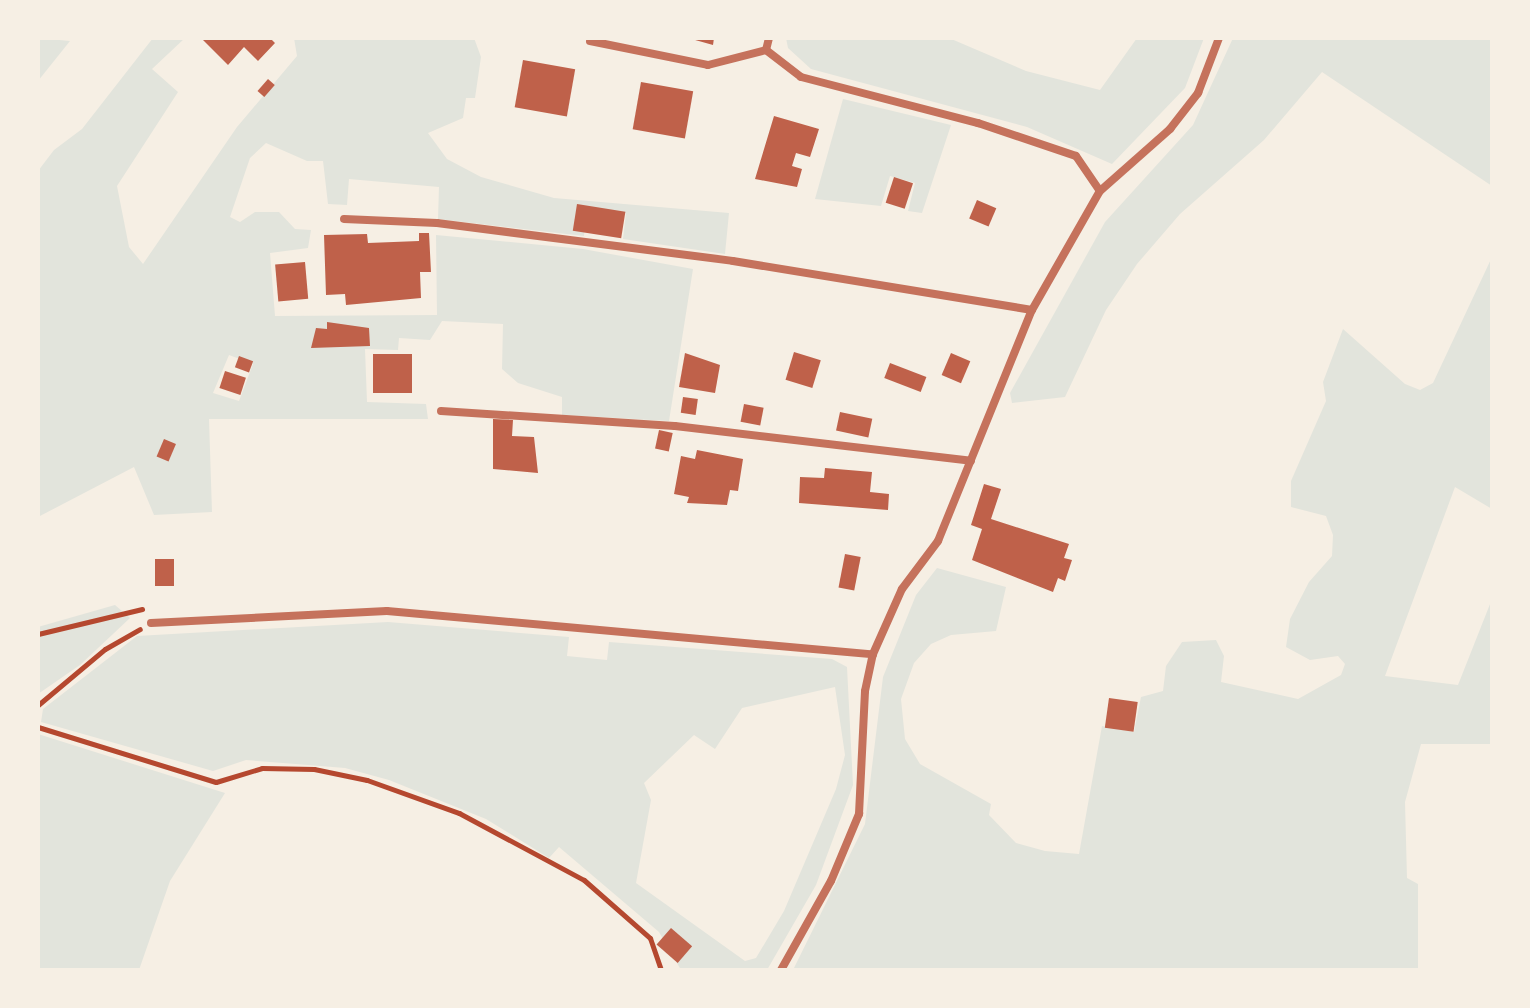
<!DOCTYPE html>
<html>
<head>
<meta charset="utf-8">
<style>
  body { margin:0 }
  #map { position:relative; width:1530px; height:1008px; overflow:hidden; background:#f6efe4; font-family:"Archivo Narrow",sans-serif }
  div>[style] { position:absolute }
  .green>* { inset:0; background:#e2e4dc }
  .building>* { inset:0; background:#bf614a; transform-origin:0 0 }
  .path>* { height:5px; margin:-2.5px; padding:0 2.5px; transform-origin:2.5px; border-radius:2.5px; background:#b5482f }
  .minor>* { height:8px; margin:-4px; padding:0 4px; transform-origin:4px; border-radius:4px; background:#c5725c }
  span { translate:-50% -50%; white-space:nowrap; text-align:center; line-height:1.15; -webkit-text-stroke:7px #f6efe4; paint-order:stroke }
  .frame { position:absolute; inset:0; border:40px solid #f6efe4; pointer-events:none }
</style>
</head>
<body>
<div id="map">
  <div class="green">
    <i style="clip-path:polygon(38px 38px,70px 41px,38px 81px)"></i>
    <i style="clip-path:polygon(evenodd,153px 38px,185px 38px,152px 69px,178px 92px,117px 186px,129px 247px,143px 264px,237px 127px,297px 56px,294px 38px,474px 38px,481px 57px,475px 98px,466px 98px,463px 118px,428px 133px,447px 159px,481px 177px,554px 198px,729px 213px,725px 254px,623px 239px,626px 213px,586px 207px,584px 236px,438px 219px,439px 187px,349px 179px,347px 205px,328px 204px,323px 161px,307px 161px,266px 143px,250px 158px,230px 217px,240px 222px,255px 212px,279px 212px,295px 229px,311px 230px,308px 248px,270px 253px,275px 316px,437px 315px,436px 235px,583px 249px,693px 269px,669px 421px,562px 415px,562px 397px,518px 383px,502px 369px,503px 324px,442px 321px,430px 340px,399px 338px,398px 350px,365px 349px,367px 402px,426px 404px,428px 419px,209px 419px,212px 512px,154px 515px,134px 467px,38px 517px,38px 171px,54px 150px,82px 129px,153px 38px,229px 355px,253px 364px,239px 401px,213px 393px,229px 355px)"></i>
    <i style="clip-path:polygon(786px 38px,949px 38px,1026px 71px,1100px 90px,1137px 38px,1204px 38px,1185px 88px,1112px 164px,1027px 127px,811px 69px,788px 48px)"></i>
    <i style="clip-path:polygon(1233px 38px,1492px 38px,1492px 186px,1322px 72px,1264px 140px,1180px 214px,1137px 264px,1106px 310px,1065px 397px,1012px 403px,1010px 393px,1105px 222px,1193px 125px)"></i>
    <i style="clip-path:polygon(843px 99px,951px 125px,922px 213px,908px 211px,915px 183px,890px 176px,881px 206px,815px 199px)"></i>
    <i style="clip-path:polygon(1492px 257px,1492px 509px,1455px 487px,1385px 676px,1458px 685px,1492px 599px,1492px 744px,1421px 744px,1405px 802px,1407px 878px,1418px 884px,1418px 970px,793px 970px,865px 824px,883px 677px,916px 595px,937px 568px,1006px 587px,996px 631px,951px 635px,931px 644px,914px 663px,901px 699px,905px 739px,920px 764px,991px 804px,989px 815px,1016px 843px,1045px 851px,1079px 854px,1102px 726px,1134px 732px,1141px 697px,1163px 691px,1166px 666px,1182px 642px,1216px 640px,1224px 656px,1221px 682px,1298px 699px,1341px 675px,1345px 664px,1338px 656px,1310px 660px,1286px 647px,1290px 619px,1309px 582px,1332px 556px,1333px 535px,1326px 516px,1291px 507px,1291px 481px,1326px 401px,1323px 382px,1343px 329px,1405px 384px,1420px 390px,1433px 383px)"></i>
    <i style="clip-path:polygon(115px 605px,130px 618px,80px 665px,38px 694px,38px 627px)"></i>
    <i style="clip-path:polygon(evenodd,388px 622px,569px 637px,567px 656px,607px 660px,609px 642px,832px 659px,847px 667px,853px 785px,816px 885px,767px 970px,681px 970px,659px 932px,559px 847px,549px 858px,486px 819px,389px 780px,345px 768px,246px 760px,213px 771px,41px 722px,43px 709px,137px 636px,388px 622px,835px 687px,845px 755px,836px 789px,784px 911px,756px 958px,745px 961px,636px 883px,651px 800px,644px 783px,694px 735px,715px 749px,742px 708px,835px 687px)"></i>
    <i style="clip-path:polygon(38px 734px,225px 793px,170px 881px,139px 970px,38px 970px)"></i>
  </div>
  <div class="building">
    <i style="clip-path:polygon(201px 38px,270px 38px,275px 43px,258px 61px,244px 47px,228px 65px)"></i>
    <i style="clip-path:polygon(688px 38px,714px 38px,713px 45px)"></i>
    <i style="left:523px;top:60px;width:53px;height:48px;rotate:10deg"></i>
    <i style="left:268px;top:79px;width:9px;height:16px;rotate:41deg"></i>
    <i style="left:641px;top:82px;width:53px;height:48px;rotate:10deg"></i>
    <i style="clip-path:polygon(774px 116px,819px 129px,810px 157px,796px 153px,792px 166px,802px 169px,797px 187px,755px 179px)"></i>
    <i style="left:894px;top:177px;width:20px;height:27px;rotate:18deg"></i>
    <i style="left:977px;top:200px;width:21px;height:20px;rotate:23deg"></i>
    <i style="left:577px;top:204px;width:49px;height:27px;rotate:9deg"></i>
    <i style="clip-path:polygon(419px 233px,429px 233px,431px 272px,420px 272px,421px 298px,346px 305px,345px 294px,326px 295px,324px 235px,367px 234px,368px 243px,419px 241px)"></i>
    <i style="left:305px;top:262px;width:37px;height:30px;rotate:85deg"></i>
    <i style="clip-path:polygon(327px 322px,369px 328px,370px 346px,311px 348px,316px 328px,327px 329px)"></i>
    <i style="left:794px;top:352px;width:28px;height:29px;rotate:17deg"></i>
    <i style="clip-path:polygon(685px 353px,720px 365px,715px 393px,679px 387px)"></i>
    <i style="left:951px;top:353px;width:21px;height:24px;rotate:23deg"></i>
    <i style="left:412px;top:354px;width:39px;height:39px;rotate:90deg"></i>
    <i style="left:239px;top:356px;width:15px;height:12px;rotate:20deg"></i>
    <i style="left:890px;top:363px;width:39px;height:16px;rotate:21deg"></i>
    <i style="left:225px;top:371px;width:22px;height:18px;rotate:18deg"></i>
    <i style="left:683px;top:397px;width:15px;height:16px;rotate:8deg"></i>
    <i style="left:744px;top:404px;width:20px;height:18px;rotate:11deg"></i>
    <i style="left:840px;top:412px;width:33px;height:19px;rotate:12deg"></i>
    <i style="clip-path:polygon(493px 419px,513px 420px,512px 436px,534px 437px,538px 473px,493px 469px)"></i>
    <i style="left:659px;top:430px;width:14px;height:19px;rotate:12deg"></i>
    <i style="left:164px;top:439px;width:13px;height:19px;rotate:23deg"></i>
    <i style="clip-path:polygon(697px 450px,743px 459px,738px 491px,730px 490px,727px 505px,687px 503px,689px 497px,674px 494px,681px 456px,695px 459px)"></i>
    <i style="clip-path:polygon(825px 468px,872px 472px,870px 492px,889px 494px,888px 510px,799px 503px,800px 477px,824px 478px)"></i>
    <i style="clip-path:polygon(984px 484px,1001px 489px,991px 519px,1069px 544px,1064px 558px,1072px 560px,1065px 581px,1058px 578px,1053px 592px,972px 560px,982px 529px,971px 525px)"></i>
    <i style="left:845px;top:554px;width:16px;height:34px;rotate:11deg"></i>
    <i style="left:155px;top:559px;width:19px;height:27px"></i>
    <i style="left:1109px;top:698px;width:29px;height:30px;rotate:8deg"></i>
    <i style="left:671px;top:928px;width:28px;height:22px;rotate:41deg"></i>
  </div>
  <div class="path">
    <i style="left:38px;top:634px;width:107px;rotate:-13.5deg"></i>
    <i style="left:38px;top:705px;width:87px;rotate:-39.9deg"></i>
    <i style="left:105px;top:649px;width:40px;rotate:-29.7deg"></i>
    <i style="left:38px;top:727px;width:186px;rotate:17.2deg"></i>
    <i style="left:216px;top:782px;width:48px;rotate:-16.9deg"></i>
    <i style="left:262px;top:768px;width:52px;rotate:1.1deg"></i>
    <i style="left:314px;top:769px;width:54px;rotate:11.7deg"></i>
    <i style="left:367px;top:780px;width:98px;rotate:19.7deg"></i>
    <i style="left:459px;top:813px;width:142px;rotate:28.2deg"></i>
    <i style="left:584px;top:880px;width:88px;rotate:41.3deg"></i>
    <i style="left:650px;top:938px;width:34px;rotate:71deg"></i>
  </div>
  <div class="minor">
    <i style="left:769px;top:38px;width:12px;rotate:104deg"></i>
    <i style="left:766px;top:50px;width:44px;rotate:37.6deg"></i>
    <i style="left:801px;top:77px;width:183px;rotate:14.6deg"></i>
    <i style="left:978px;top:123px;width:103px;rotate:18.6deg"></i>
    <i style="left:1076px;top:156px;width:42px;rotate:55.6deg"></i>
    <i style="left:590px;top:41px;width:120px;rotate:11.5deg"></i>
    <i style="left:708px;top:65px;width:60px;rotate:-14.5deg"></i>
    <i style="left:344px;top:219px;width:93px;rotate:2.5deg"></i>
    <i style="left:437px;top:223px;width:298px;rotate:7.3deg"></i>
    <i style="left:733px;top:261px;width:303px;rotate:9.3deg"></i>
    <i style="left:441px;top:411px;width:234px;rotate:3.7deg"></i>
    <i style="left:675px;top:426px;width:298px;rotate:6.7deg"></i>
    <i style="left:151px;top:623px;width:236px;rotate:-2.9deg"></i>
    <i style="left:387px;top:611px;width:488px;rotate:5.1deg"></i>
    <i style="left:781px;top:970px;width:102px;rotate:-60.7deg"></i>
    <i style="left:831px;top:881px;width:73px;rotate:-67.3deg"></i>
    <i style="left:859px;top:814px;width:123px;rotate:-87.2deg"></i>
    <i style="left:865px;top:691px;width:38px;rotate:-78deg"></i>
    <i style="left:873px;top:654px;width:71px;rotate:-66deg"></i>
    <i style="left:902px;top:589px;width:60px;rotate:-53.1deg"></i>
    <i style="left:938px;top:541px;width:249px;rotate:-67.9deg"></i>
    <i style="left:1032px;top:310px;width:137px;rotate:-60.3deg"></i>
    <i style="left:1100px;top:191px;width:94px;rotate:-41.5deg"></i>
    <i style="left:1170px;top:129px;width:46px;rotate:-52.1deg"></i>
    <i style="left:1198px;top:93px;width:59px;rotate:-69.1deg"></i>
  </div>
  <div class="frame"></div>
</div>
</body>
</html>
